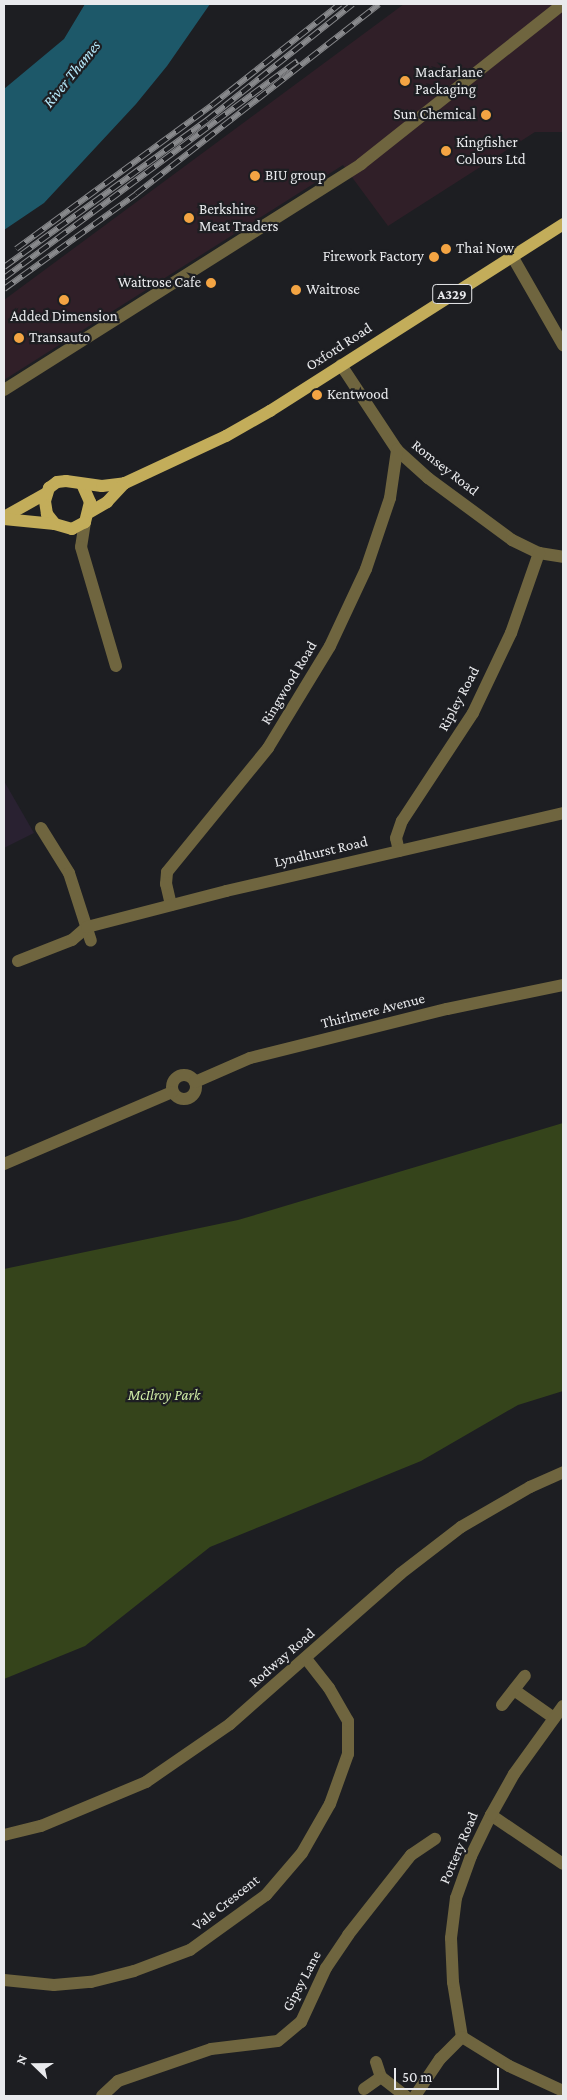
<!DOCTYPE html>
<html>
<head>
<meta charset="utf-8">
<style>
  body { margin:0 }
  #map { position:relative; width:567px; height:2100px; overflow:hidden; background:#1d1e22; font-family:"Crimson Pro",serif }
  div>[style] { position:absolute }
  .industrial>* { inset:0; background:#301f28 }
  .education>* { inset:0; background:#292131 }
  .green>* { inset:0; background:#35441b }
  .water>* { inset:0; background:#1d5869 }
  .minor>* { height:12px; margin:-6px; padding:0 6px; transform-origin:6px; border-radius:6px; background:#6f653f }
  .minor>.ring { margin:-6px; padding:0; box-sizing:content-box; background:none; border:12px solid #6f653f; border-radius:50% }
  .major>* { height:12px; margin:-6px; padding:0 6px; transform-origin:6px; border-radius:6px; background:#c3ad5a }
  .rail>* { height:5.5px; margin-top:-2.75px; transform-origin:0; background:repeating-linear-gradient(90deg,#1d1e22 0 11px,#88898c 0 22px); box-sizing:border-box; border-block:1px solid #88898c }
  .dots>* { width:14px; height:14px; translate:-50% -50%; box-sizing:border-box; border:2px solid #1d1e22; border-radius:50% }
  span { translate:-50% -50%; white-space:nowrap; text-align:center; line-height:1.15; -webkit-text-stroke:4.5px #1d1e22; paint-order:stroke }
  .shield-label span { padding:1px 4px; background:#1d1e22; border:1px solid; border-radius:4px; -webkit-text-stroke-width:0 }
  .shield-label { font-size:14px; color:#e9eaed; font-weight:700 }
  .poi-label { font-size:15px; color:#e9eaed }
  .left { translate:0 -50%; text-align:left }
  .right { translate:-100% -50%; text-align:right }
  .street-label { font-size:15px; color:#e9eaed }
  .park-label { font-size:15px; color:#d0eca7; font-style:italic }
  .water-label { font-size:16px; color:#b7eafc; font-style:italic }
  .frame { position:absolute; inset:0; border:5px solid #e9eaed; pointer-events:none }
  .north { position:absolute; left:10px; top:2040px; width:50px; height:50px; -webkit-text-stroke:4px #1d1e22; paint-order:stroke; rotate:292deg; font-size:14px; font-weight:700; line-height:20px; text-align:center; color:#e9eaed }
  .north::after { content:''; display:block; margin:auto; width:18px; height:22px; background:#e9eaed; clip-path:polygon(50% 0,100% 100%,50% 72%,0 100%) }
  .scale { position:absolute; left:394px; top:2068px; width:105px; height:22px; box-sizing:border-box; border:2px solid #e9eaed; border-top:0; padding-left:6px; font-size:15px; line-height:18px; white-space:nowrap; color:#e9eaed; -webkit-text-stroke:4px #1d1e22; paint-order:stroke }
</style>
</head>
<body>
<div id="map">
  <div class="industrial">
    <i style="clip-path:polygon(404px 4px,563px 4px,563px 132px,535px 132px,388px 226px,343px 165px,4px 380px,4px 300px)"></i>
  </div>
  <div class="education">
    <i style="clip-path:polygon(4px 781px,34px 833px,4px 848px)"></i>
  </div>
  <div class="green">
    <i style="clip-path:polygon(563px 1123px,563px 1391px,518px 1405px,421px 1461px,210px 1547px,85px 1646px,4px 1679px,4px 1269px,238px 1220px)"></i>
  </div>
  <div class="water">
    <i style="clip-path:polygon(85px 4px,210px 4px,167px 66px,136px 104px,44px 203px,4px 230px,4px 89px,64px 39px)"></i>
  </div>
  <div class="minor">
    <i style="left:512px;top:256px;width:103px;rotate:60.2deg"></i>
    <i style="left:341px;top:365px;width:102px;rotate:56.6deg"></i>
    <i style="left:397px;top:450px;width:42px;rotate:42.1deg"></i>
    <i style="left:428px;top:478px;width:104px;rotate:36.4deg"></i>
    <i style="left:512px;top:540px;width:30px;rotate:26deg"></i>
    <i style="left:539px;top:553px;width:24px;rotate:9deg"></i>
    <i style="left:4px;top:390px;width:423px;rotate:-32.3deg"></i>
    <i style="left:361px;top:164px;width:258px;rotate:-38.4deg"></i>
    <i style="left:85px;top:522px;width:25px;rotate:99deg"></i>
    <i style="left:81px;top:547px;width:124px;rotate:73.6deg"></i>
    <i style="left:41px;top:828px;width:53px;rotate:58.1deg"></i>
    <i style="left:69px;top:873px;width:71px;rotate:72.1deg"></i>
    <i style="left:399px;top:851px;width:13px;rotate:-103deg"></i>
    <i style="left:396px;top:838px;width:18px;rotate:-71deg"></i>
    <i style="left:402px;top:821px;width:129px;rotate:-56.7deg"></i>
    <i style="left:473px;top:713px;width:89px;rotate:-64.6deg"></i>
    <i style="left:511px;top:633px;width:85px;rotate:-70.7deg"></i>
    <i style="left:171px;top:905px;width:22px;rotate:-103deg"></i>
    <i style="left:166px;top:884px;width:12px;rotate:-85deg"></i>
    <i style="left:167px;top:872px;width:160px;rotate:-50.8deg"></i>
    <i style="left:268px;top:748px;width:119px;rotate:-58.7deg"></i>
    <i style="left:330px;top:646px;width:85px;rotate:-64.9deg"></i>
    <i style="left:366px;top:569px;width:75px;rotate:-71.3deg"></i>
    <i style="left:390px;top:498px;width:49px;rotate:-81.7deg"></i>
    <i style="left:18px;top:961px;width:58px;rotate:-21.3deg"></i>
    <i style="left:72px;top:940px;width:20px;rotate:-41deg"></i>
    <i style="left:87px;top:927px;width:144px;rotate:-14.5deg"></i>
    <i style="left:226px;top:891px;width:346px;rotate:-13deg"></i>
    <i class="ring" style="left:172px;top:1075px;width:12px;height:12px"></i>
    <i style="left:195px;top:1082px;width:60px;rotate:-23.6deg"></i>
    <i style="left:250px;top:1058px;width:203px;rotate:-14deg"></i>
    <i style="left:447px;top:1009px;width:118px;rotate:-11.7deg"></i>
    <i style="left:4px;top:1164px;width:183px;rotate:-23.2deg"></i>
    <i style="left:514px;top:1690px;width:49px;rotate:35deg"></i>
    <i style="left:502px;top:1705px;width:37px;rotate:-52deg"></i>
    <i style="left:491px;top:1815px;width:87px;rotate:34.2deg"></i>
    <i style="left:4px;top:1835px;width:38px;rotate:-14deg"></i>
    <i style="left:41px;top:1826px;width:114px;rotate:-22.7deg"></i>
    <i style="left:146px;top:1782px;width:102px;rotate:-34.6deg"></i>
    <i style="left:230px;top:1724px;width:227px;rotate:-41.4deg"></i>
    <i style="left:400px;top:1574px;width:77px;rotate:-37.6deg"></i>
    <i style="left:461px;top:1527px;width:80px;rotate:-30.1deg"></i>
    <i style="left:530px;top:1487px;width:36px;rotate:-24deg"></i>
    <i style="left:4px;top:1980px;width:50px;rotate:5.7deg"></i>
    <i style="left:54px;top:1985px;width:37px;rotate:-5deg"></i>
    <i style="left:91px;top:1982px;width:44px;rotate:-14.3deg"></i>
    <i style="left:134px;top:1971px;width:60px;rotate:-20.6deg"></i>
    <i style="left:190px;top:1950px;width:94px;rotate:-35.9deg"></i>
    <i style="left:266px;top:1895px;width:55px;rotate:-49.4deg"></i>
    <i style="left:302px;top:1853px;width:56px;rotate:-60.3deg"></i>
    <i style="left:330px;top:1804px;width:53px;rotate:-70.2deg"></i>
    <i style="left:348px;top:1754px;width:33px;rotate:-90deg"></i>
    <i style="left:348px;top:1721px;width:38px;rotate:-120deg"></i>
    <i style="left:329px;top:1688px;width:37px;rotate:-128deg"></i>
    <i style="left:462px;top:2037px;width:56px;rotate:-99.3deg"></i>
    <i style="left:453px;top:1982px;width:44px;rotate:-92.6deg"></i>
    <i style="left:451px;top:1938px;width:40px;rotate:-82.9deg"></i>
    <i style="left:456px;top:1898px;width:45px;rotate:-70.3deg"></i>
    <i style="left:471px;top:1856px;width:46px;rotate:-64deg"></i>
    <i style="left:491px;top:1815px;width:47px;rotate:-60.7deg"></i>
    <i style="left:514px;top:1774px;width:84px;rotate:-54.2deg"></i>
    <i style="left:462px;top:2037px;width:55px;rotate:31.7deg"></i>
    <i style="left:509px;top:2066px;width:60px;rotate:24.8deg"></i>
    <i style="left:376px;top:2062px;width:16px;rotate:72deg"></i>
    <i style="left:381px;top:2077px;width:31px;rotate:38deg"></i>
    <i style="left:364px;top:2089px;width:21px;rotate:-35deg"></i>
    <i style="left:102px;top:2096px;width:22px;rotate:-43deg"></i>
    <i style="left:118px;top:2081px;width:98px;rotate:-19deg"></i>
    <i style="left:211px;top:2049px;width:67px;rotate:-6.8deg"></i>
    <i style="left:278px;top:2041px;width:30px;rotate:-40deg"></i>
    <i style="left:301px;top:2022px;width:60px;rotate:-65.2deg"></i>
    <i style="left:326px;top:1968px;width:40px;rotate:-56deg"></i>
    <i style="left:348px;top:1935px;width:102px;rotate:-51.8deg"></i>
    <i style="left:411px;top:1855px;width:29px;rotate:-34deg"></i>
    <i style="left:415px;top:2096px;width:45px;rotate:-56deg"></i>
    <i style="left:440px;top:2059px;width:31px;rotate:-45deg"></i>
  </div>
  <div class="major">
    <i style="left:82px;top:484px;width:20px;rotate:66deg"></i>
    <i style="left:90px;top:502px;width:21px;rotate:104deg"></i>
    <i style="left:85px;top:522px;width:15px;rotate:152deg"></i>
    <i style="left:72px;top:529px;width:18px;rotate:-164deg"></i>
    <i style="left:55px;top:524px;width:13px;rotate:-129deg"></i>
    <i style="left:47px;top:514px;width:13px;rotate:-99deg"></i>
    <i style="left:45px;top:501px;width:14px;rotate:-73deg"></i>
    <i style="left:49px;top:488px;width:10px;rotate:-37deg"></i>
    <i style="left:57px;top:482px;width:9px;rotate:-6deg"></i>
    <i style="left:66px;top:481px;width:36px;rotate:8deg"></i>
    <i style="left:102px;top:486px;width:23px;rotate:-7deg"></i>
    <i style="left:125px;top:483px;width:111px;rotate:-25deg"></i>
    <i style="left:226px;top:436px;width:51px;rotate:-29.6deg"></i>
    <i style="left:270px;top:411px;width:348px;rotate:-32.5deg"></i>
    <i style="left:90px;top:512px;width:20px;rotate:-30deg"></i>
    <i style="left:107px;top:502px;width:26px;rotate:-47deg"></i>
    <i style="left:4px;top:517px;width:49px;rotate:-29.2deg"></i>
    <i style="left:4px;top:519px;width:51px;rotate:5.6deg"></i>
  </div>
  <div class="rail">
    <i style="left:16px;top:249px;width:243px;rotate:-36.3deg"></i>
    <i style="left:212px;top:105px;width:163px;rotate:-38.3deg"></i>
    <i style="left:4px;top:267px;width:251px;rotate:-35.9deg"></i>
    <i style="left:207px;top:120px;width:186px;rotate:-38.5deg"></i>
    <i style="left:4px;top:278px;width:365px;rotate:-36.5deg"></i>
    <i style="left:4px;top:289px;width:163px;rotate:-35.7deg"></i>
    <i style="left:136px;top:194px;width:308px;rotate:-38deg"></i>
  </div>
  <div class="dots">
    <i style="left:405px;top:81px;background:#f3a443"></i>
    <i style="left:486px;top:115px;background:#f3a443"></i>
    <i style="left:446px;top:151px;background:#f3a443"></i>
    <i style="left:255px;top:176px;background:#f3a443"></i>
    <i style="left:189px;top:218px;background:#f3a443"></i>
    <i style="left:446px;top:249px;background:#f3a443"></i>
    <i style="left:434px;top:257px;background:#f3a443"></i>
    <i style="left:211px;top:283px;background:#f3a443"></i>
    <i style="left:296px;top:290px;background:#f3a443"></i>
    <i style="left:64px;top:300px;background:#f3a443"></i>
    <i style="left:19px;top:338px;background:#f3a443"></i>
    <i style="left:317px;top:395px;background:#f3a443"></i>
  </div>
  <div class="shield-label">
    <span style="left:452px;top:294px">A329</span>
  </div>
  <div class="poi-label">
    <span class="left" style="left:415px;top:81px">Macfarlane<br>Packaging</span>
    <span class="right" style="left:476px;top:115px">Sun Chemical</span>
    <span class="left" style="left:456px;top:151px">Kingfisher<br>Colours Ltd</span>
    <span class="left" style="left:265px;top:176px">BIU group</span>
    <span class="left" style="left:199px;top:218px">Berkshire<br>Meat Traders</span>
    <span class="left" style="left:456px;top:249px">Thai Now</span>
    <span class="right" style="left:424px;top:257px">Firework Factory</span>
    <span class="right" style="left:201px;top:283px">Waitrose Cafe</span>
    <span class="left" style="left:306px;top:290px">Waitrose</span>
    <span style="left:64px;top:317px">Added Dimension</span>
    <span class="left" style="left:29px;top:338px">Transauto</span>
    <span class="left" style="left:327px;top:395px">Kentwood</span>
  </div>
  <div class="street-label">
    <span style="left:339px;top:347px;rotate:-33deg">Oxford Road</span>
    <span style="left:445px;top:468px;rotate:38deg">Romsey Road</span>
    <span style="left:289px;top:683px;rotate:-59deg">Ringwood Road</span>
    <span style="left:459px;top:699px;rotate:-62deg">Ripley Road</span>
    <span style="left:321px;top:852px;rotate:-13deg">Lyndhurst Road</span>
    <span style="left:373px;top:1011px;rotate:-14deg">Thirlmere Avenue</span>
    <span style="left:282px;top:1658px;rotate:-41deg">Rodway Road</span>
    <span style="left:459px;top:1848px;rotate:-67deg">Pottery Road</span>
    <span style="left:226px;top:1903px;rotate:-38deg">Vale Crescent</span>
    <span style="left:302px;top:1981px;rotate:-62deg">Gipsy Lane</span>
  </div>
  <div class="park-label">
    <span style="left:164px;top:1396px">McIlroy Park</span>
  </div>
  <div class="water-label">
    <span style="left:72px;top:74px;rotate:-51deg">River Thames</span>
  </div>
  <div class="frame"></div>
  <div class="north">N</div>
  <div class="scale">50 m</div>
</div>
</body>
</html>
